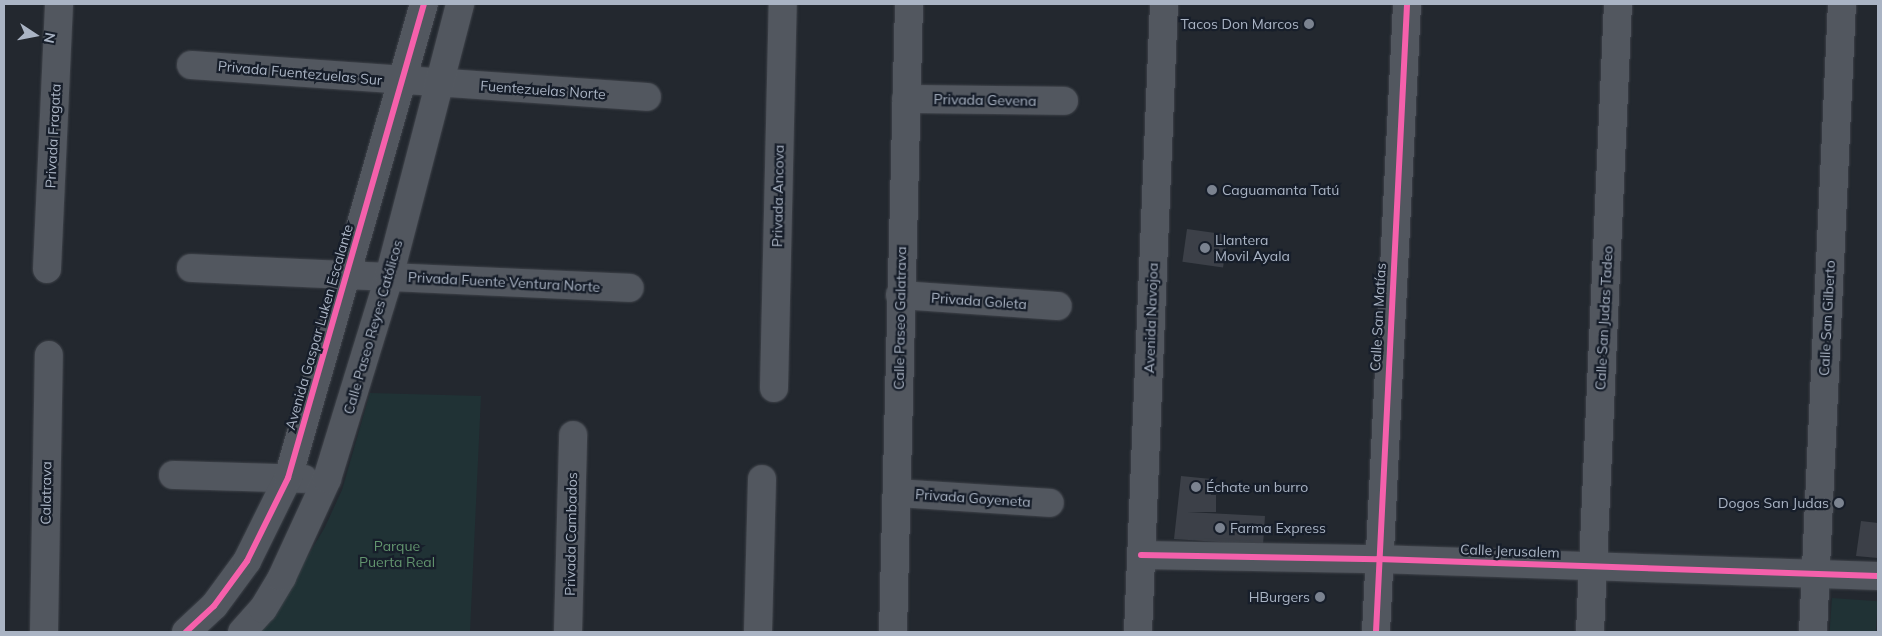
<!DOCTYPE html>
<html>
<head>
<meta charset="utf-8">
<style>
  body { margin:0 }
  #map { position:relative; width:1882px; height:636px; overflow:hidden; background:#23282f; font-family:Mulish,sans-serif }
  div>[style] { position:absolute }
  .green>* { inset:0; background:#203235; transform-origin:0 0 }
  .building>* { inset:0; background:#3c4048; transform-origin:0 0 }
  .roads { filter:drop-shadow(0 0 1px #3f434a) drop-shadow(0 0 1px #3f434a) }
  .minor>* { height:28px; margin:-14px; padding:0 14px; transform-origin:14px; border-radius:14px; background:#52575f }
  .tertiary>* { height:28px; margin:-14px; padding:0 14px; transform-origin:14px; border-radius:14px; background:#52575f }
  .cycleway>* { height:6px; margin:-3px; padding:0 3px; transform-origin:3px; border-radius:3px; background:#f560ab }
  .dots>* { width:14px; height:14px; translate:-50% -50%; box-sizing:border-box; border:2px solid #171e2a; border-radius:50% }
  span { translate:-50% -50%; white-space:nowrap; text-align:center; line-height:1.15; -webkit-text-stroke:4.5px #171e2a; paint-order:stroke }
  .poi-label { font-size:14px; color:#aab4c4 }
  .right { translate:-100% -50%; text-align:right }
  .left { translate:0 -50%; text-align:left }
  .street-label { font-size:14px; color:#aab4c4 }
  .park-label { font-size:14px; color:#62946e }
  .frame { position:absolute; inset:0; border:5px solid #aab4c4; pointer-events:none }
  .north { position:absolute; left:10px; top:10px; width:50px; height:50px; -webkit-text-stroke:4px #171e2a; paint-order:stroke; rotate:101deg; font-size:14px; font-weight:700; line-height:20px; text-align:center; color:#aab4c4 }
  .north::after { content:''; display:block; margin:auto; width:18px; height:22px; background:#aab4c4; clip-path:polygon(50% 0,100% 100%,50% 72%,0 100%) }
</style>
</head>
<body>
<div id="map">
  <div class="green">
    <i style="clip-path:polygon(370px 393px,481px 396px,470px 632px,258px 632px,273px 615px,325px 527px,342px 490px)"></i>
    <i style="left:1832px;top:598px;width:46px;height:34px;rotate:4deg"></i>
  </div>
  <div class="building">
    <i style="left:1187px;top:229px;width:41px;height:33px;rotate:8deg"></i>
    <i style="clip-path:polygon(1181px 476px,1211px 479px,1211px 495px,1216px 495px,1216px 512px,1187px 512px,1265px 516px,1263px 545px,1174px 539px)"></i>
    <i style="clip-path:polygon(1861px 521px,1878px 523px,1878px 558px,1856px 556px)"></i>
  </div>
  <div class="roads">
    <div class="minor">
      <i style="left:191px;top:65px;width:457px;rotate:4deg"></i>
      <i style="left:906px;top:99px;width:158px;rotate:0.7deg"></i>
      <i style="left:191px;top:268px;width:439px;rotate:2.6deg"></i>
      <i style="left:47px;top:269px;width:265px;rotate:-87.4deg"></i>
      <i style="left:900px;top:295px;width:158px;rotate:4deg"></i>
      <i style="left:774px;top:388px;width:384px;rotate:-88.7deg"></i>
      <i style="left:173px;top:475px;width:131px;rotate:1.7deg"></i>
      <i style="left:897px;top:493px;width:153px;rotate:3.7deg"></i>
      <i style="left:1141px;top:555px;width:237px;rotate:1deg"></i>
      <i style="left:1378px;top:559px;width:500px;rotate:1.95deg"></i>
      <i style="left:44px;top:632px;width:277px;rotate:-89deg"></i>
      <i style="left:186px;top:632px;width:38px;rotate:-43deg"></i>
      <i style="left:214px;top:606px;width:56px;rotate:-53.7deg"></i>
      <i style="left:247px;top:561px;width:93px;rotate:-63.7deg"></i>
      <i style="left:288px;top:478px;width:493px;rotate:-74deg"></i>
      <i style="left:242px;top:632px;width:31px;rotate:-48deg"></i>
      <i style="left:263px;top:609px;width:37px;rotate:-59deg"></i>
      <i style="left:282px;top:577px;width:108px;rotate:-65.3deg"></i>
      <i style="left:327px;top:479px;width:211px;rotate:-72.9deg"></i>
      <i style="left:389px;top:277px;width:282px;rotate:-75.4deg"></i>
      <i style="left:568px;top:632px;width:197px;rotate:-88.5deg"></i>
      <i style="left:758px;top:632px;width:153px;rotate:-88.5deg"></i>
      <i style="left:893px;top:632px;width:628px;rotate:-88.54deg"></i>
      <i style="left:1376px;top:632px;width:629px;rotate:-87.17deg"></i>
      <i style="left:1590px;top:632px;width:629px;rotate:-87.45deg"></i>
      <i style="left:1813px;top:632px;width:629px;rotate:-87.36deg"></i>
    </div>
    <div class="tertiary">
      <i style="left:1138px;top:632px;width:629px;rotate:-87.63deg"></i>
    </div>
  </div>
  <div class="cycleway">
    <i style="left:1141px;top:555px;width:237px;rotate:1deg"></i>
    <i style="left:1378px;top:559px;width:500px;rotate:1.95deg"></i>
    <i style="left:186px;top:632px;width:38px;rotate:-43deg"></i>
    <i style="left:214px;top:606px;width:56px;rotate:-53.7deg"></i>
    <i style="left:247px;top:561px;width:93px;rotate:-63.7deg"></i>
    <i style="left:288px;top:478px;width:493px;rotate:-74deg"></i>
    <i style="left:1376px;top:632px;width:629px;rotate:-87.17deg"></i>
  </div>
  <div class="dots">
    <i style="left:1309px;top:24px;background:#7b8390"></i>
    <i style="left:1212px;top:190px;background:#7b8390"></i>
    <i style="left:1205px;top:248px;background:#7b8390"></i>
    <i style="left:1196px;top:487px;background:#7b8390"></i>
    <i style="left:1839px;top:503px;background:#7b8390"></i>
    <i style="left:1220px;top:528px;background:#7b8390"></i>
    <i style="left:1320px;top:597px;background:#7b8390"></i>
  </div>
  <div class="poi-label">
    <span class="right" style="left:1299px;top:24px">Tacos Don Marcos</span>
    <span class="left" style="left:1222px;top:190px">Caguamanta Tatú</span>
    <span class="left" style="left:1215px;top:248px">Llantera<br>Movil Ayala</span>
    <span class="left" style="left:1206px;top:487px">Échate un burro</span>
    <span class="right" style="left:1829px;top:503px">Dogos San Judas</span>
    <span class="left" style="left:1230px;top:528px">Farma Express</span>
    <span class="right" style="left:1310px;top:597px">HBurgers</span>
  </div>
  <div class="street-label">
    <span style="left:300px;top:73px;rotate:5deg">Privada Fuentezuelas Sur</span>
    <span style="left:543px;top:90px;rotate:4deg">Fuentezuelas Norte</span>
    <span style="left:985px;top:100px;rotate:1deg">Privada Gevena</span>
    <span style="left:53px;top:136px;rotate:-87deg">Privada Fragata</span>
    <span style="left:778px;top:196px;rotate:-89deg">Privada Ancova</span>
    <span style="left:504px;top:282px;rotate:3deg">Privada Fuente Ventura Norte</span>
    <span style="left:979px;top:301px;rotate:4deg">Privada Goleta</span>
    <span style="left:1378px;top:317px;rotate:-87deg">Calle San Matías</span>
    <span style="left:900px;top:318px;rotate:-89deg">Calle Paseo Galatrava</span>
    <span style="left:1151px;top:318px;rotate:-88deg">Avenida Navojoa</span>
    <span style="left:1604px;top:318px;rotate:-87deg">Calle San Judas Tadeo</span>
    <span style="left:1827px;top:318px;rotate:-87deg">Calle San Gilberto</span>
    <span style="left:319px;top:327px;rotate:-74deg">Avenida Gaspar Luken Escalante</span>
    <span style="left:373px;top:327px;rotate:-74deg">Calle Paseo Reyes Católicos</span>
    <span style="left:46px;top:493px;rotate:-89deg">Calatrava</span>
    <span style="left:973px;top:498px;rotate:4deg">Privada Goyeneta</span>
    <span style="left:571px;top:534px;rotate:-89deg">Privada Cambados</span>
    <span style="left:1510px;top:551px;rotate:2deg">Calle Jerusalem</span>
  </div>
  <div class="park-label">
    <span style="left:397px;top:554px">Parque<br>Puerta Real</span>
  </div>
  <div class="frame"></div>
  <div class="north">N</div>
</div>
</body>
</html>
